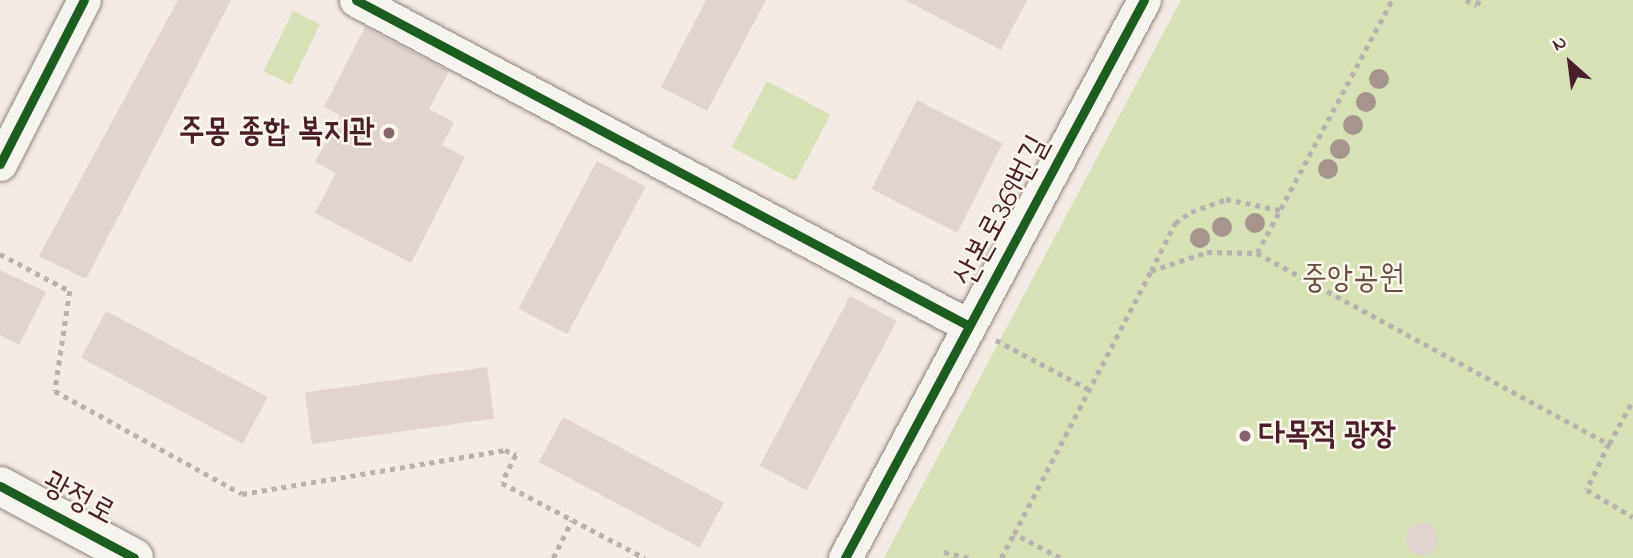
<!DOCTYPE html>
<html>
<head>
<meta charset="utf-8">
<style>
  body { margin:0 }
  #map { position:relative; width:1633px; height:558px; overflow:hidden; background:#f4ebe4; font-family:"Indie Flower","Poor Story",sans-serif }
  div>[style] { position:absolute }
  .green>* { inset:0; background:#d6e1b6; transform-origin:0 0 }
  .building>* { inset:0; background:#e1d3cf; transform-origin:0 0 }
  .round { border-radius:50% }
  .path>* { height:4.5px; margin-top:-2.25px; transform-origin:0; background:repeating-linear-gradient(90deg,#b8b1af 0 5px,transparent 0 10px) }
  .roads { filter:drop-shadow(0 0 2px #8f8282) drop-shadow(0 0 2px #8f8282) }
  .minor>* { height:33px; margin:-16.5px; padding:0 16.5px; transform-origin:16.5px; border-radius:16.5px; background:#f6f4ef }
  .tertiary>* { height:38px; margin:-19px; padding:0 19px; transform-origin:19px; border-radius:19px; background:#f6f4ef }
  .cycleway>* { height:9px; margin:-4.5px; padding:0 4.5px; transform-origin:4.5px; border-radius:4.5px; background:#1b5e20 }
  .trees>* { width:20px; height:20px; margin:-10px; border-radius:50%; background:#a6958c }
  .dots>* { width:19px; height:19px; translate:-50% -50%; box-sizing:border-box; border:4px solid #fbf7ec; border-radius:50% }
  span { translate:-50% -50%; white-space:nowrap; text-align:center; line-height:1.15; -webkit-text-stroke:5px #fbf7ec; paint-order:stroke }
  .poi-label { font-size:32px; color:#4a1f2b; font-weight:700 }
  .right { translate:-100% -50%; text-align:right }
  .left { translate:0 -50%; text-align:left }
  .street-label { font-size:32px; color:#4a1f2b }
  .park-label { font-size:32px; color:#674e44 }
  .north { position:absolute; left:1535px; top:28px; width:70px; height:70px; -webkit-text-stroke:5px #fbf7ec; paint-order:stroke; rotate:332deg; font-size:19px; font-weight:700; line-height:28px; text-align:center; color:#4a1f2b }
  .north::after { content:''; display:block; margin:auto; width:24px; height:32px; background:#4a1f2b; clip-path:polygon(50% 0,100% 100%,50% 72%,0 100%) }
</style>
</head>
<body>
<div id="map">
  <div class="green">
    <i style="clip-path:polygon(1181px 0,1633px 0,1633px 558px,884px 558px)"></i>
    <i style="left:293px;top:11px;width:30px;height:67px;rotate:26deg"></i>
    <i style="left:767px;top:81px;width:72px;height:75px;rotate:28deg"></i>
  </div>
  <div class="building">
    <i style="clip-path:polygon(178px 0,231px 0,86px 279px,39px 256px)"></i>
    <i style="clip-path:polygon(706px 0,766px 0,707px 111px,661px 87px)"></i>
    <i style="clip-path:polygon(905px 0,1027px 0,1001px 50px)"></i>
    <i style="clip-path:polygon(365px 27px,449px 71px,429px 109px,454px 122px,442px 145px,465px 157px,411px 263px,315px 213px,336px 173px,315px 162px,340px 115px,324px 107px)"></i>
    <i style="left:917px;top:100px;width:96px;height:100px;rotate:27deg"></i>
    <i style="left:597px;top:161px;width:55px;height:167px;rotate:28deg"></i>
    <i style="clip-path:polygon(0 270px,46px 292px,19px 345px,0 335px)"></i>
    <i style="left:850px;top:296px;width:53px;height:192px;rotate:28deg"></i>
    <i style="left:106px;top:311px;width:183px;height:53px;rotate:28deg"></i>
    <i style="left:487px;top:367px;width:52px;height:184px;rotate:82deg"></i>
    <i style="left:563px;top:417px;width:182px;height:51px;rotate:28deg"></i>
    <i class="round" style="left:1406px;top:523px;width:32px;height:32px"></i>
  </div>
  <div class="path">
    <i style="left:1466px;top:0;width:12px;rotate:24deg"></i>
    <i style="left:1477px;top:5px;width:5px;rotate:-68deg"></i>
    <i style="left:1257px;top:253px;width:287px;rotate:-61.9deg"></i>
    <i style="left:0;top:254px;width:79px;rotate:27.9deg"></i>
    <i style="left:70px;top:291px;width:101px;rotate:98.5deg"></i>
    <i style="left:55px;top:391px;width:213px;rotate:28.8deg"></i>
    <i style="left:242px;top:494px;width:267px;rotate:-9.5deg"></i>
    <i style="left:505px;top:450px;width:12px;rotate:24deg"></i>
    <i style="left:516px;top:455px;width:31px;rotate:117deg"></i>
    <i style="left:502px;top:483px;width:161px;rotate:27.7deg"></i>
    <i style="left:1151px;top:271px;width:54px;rotate:-63.4deg"></i>
    <i style="left:1175px;top:223px;width:19px;rotate:-35deg"></i>
    <i style="left:1191px;top:212px;width:37px;rotate:-20deg"></i>
    <i style="left:1226px;top:199px;width:55px;rotate:11.5deg"></i>
    <i style="left:996px;top:340px;width:104px;rotate:28deg"></i>
    <i style="left:1609px;top:444px;width:51px;rotate:115.6deg"></i>
    <i style="left:1587px;top:490px;width:53px;rotate:30.4deg"></i>
    <i style="left:944px;top:552px;width:26px;rotate:13deg"></i>
    <i style="left:553px;top:558px;width:42px;rotate:-63.4deg"></i>
    <i style="left:1001px;top:558px;width:27px;rotate:-62deg"></i>
    <i style="left:1060px;top:558px;width:52px;rotate:-152.4deg"></i>
    <i style="left:1014px;top:534px;width:297px;rotate:-62.5deg"></i>
    <i style="left:1151px;top:271px;width:59px;rotate:-18.7deg"></i>
    <i style="left:1207px;top:252px;width:50px;rotate:1.1deg"></i>
    <i style="left:1257px;top:253px;width:400px;rotate:28.5deg"></i>
    <i style="left:1609px;top:444px;width:50px;rotate:-61.4deg"></i>
  </div>
  <div class="roads">
    <div class="minor">
      <i style="left:356px;top:0;width:694px;rotate:28deg"></i>
      <i style="left:0;top:164px;width:184px;rotate:-62.9deg"></i>
      <i style="left:845px;top:558px;width:633px;rotate:-61.82deg"></i>
    </div>
    <div class="tertiary">
      <i style="left:0;top:486px;width:152px;rotate:28.2deg"></i>
    </div>
  </div>
  <div class="cycleway">
    <i style="left:356px;top:0;width:694px;rotate:28deg"></i>
    <i style="left:0;top:164px;width:184px;rotate:-62.9deg"></i>
    <i style="left:0;top:486px;width:152px;rotate:28.2deg"></i>
    <i style="left:845px;top:558px;width:633px;rotate:-61.82deg"></i>
  </div>
  <div class="trees">
    <i style="left:1379px;top:79px"></i>
    <i style="left:1366px;top:102px"></i>
    <i style="left:1353px;top:125px"></i>
    <i style="left:1340px;top:149px"></i>
    <i style="left:1328px;top:169px"></i>
    <i style="left:1255px;top:223px"></i>
    <i style="left:1222px;top:227px"></i>
    <i style="left:1200px;top:238px"></i>
  </div>
  <div class="dots">
    <i style="left:389px;top:133px;background:#86666c"></i>
    <i style="left:1245px;top:436px;background:#86666c"></i>
  </div>
  <div class="poi-label">
    <span class="right" style="left:375px;top:133px">주몽 종합 복지관</span>
    <span class="left" style="left:1259px;top:436px">다목적 광장</span>
  </div>
  <div class="street-label">
    <span style="left:1003px;top:212px;rotate:-62deg">산본로369번길</span>
    <span style="left:78px;top:500px;rotate:28deg">광정로</span>
  </div>
  <div class="park-label">
    <span style="left:1353px;top:280px">중앙공원</span>
  </div>
  <div class="north">N</div>
</div>
</body>
</html>
